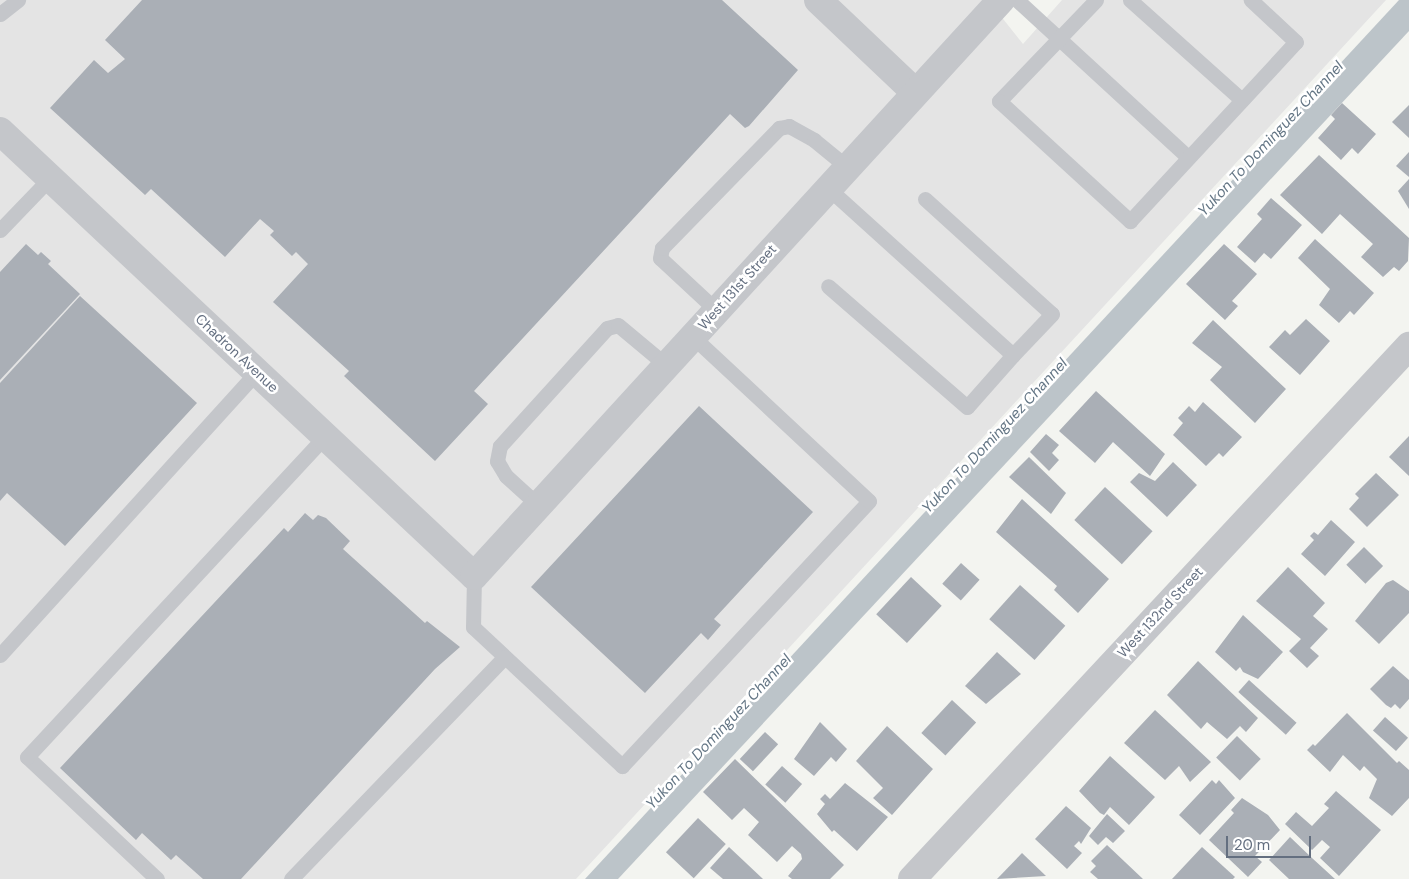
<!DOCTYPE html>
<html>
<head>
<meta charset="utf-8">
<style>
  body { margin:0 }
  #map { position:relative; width:1409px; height:879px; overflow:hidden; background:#f3f4f0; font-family:"DM Sans",sans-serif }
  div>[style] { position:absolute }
  .built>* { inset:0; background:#e4e4e4 }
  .water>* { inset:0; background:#bcc4c9 }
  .building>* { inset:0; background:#aaafb6; transform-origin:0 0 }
  .lane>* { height:15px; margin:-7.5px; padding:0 7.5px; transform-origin:7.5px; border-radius:7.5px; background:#c4c6ca }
  .street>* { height:28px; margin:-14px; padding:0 14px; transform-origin:14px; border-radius:14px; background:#c4c6ca }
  span { translate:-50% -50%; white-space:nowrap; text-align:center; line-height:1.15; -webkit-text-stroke:5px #fff; paint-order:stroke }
  .street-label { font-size:14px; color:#646f80 }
  .water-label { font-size:15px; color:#647685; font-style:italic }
  .scale { position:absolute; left:1226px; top:836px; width:85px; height:22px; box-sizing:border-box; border:2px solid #646f80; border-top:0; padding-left:6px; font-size:15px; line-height:18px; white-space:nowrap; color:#646f80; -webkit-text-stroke:4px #fff; paint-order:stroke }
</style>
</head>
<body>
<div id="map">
  <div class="built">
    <i style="clip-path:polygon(0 0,988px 0,1023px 44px,1062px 0,1386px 0,576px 879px,0 879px)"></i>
  </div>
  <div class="water">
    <i style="clip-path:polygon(1399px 0,1409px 0,1409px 31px,618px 879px,585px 879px)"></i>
  </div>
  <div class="building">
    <i style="clip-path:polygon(142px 0,722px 0,798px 70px,749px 126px,745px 128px,730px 114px,474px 391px,488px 404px,435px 461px,344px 376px,349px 371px,273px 302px,308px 264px,296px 252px,292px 256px,270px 235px,274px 231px,260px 219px,225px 257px,151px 189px,145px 195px,50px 108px,94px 60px,108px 73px,125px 59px,105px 40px)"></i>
    <i style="clip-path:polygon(1342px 103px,1376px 134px,1358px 154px,1352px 148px,1341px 160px,1318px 138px,1335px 119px,1331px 115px)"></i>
    <i style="clip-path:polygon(1409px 105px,1409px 138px,1392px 122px)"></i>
    <i style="clip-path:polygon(1409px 152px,1409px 177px,1396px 166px)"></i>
    <i style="clip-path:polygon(1319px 155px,1409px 238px,1408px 261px,1399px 271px,1394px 267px,1383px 277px,1361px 257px,1373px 244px,1340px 214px,1322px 234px,1280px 195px)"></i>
    <i style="clip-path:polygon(1409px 179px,1409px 209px,1398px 191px)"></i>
    <i style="clip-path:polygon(1271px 198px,1302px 225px,1271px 259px,1264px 253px,1255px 263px,1237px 247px,1262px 219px,1257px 214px)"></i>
    <i style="clip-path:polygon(1315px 239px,1374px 293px,1354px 315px,1350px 311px,1339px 323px,1319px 305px,1330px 289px,1298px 258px)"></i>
    <i style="clip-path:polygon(26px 244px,38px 255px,41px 252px,51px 261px,48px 264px,80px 294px,0 380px,0 272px)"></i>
    <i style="clip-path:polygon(1224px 244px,1257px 274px,1232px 301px,1238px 306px,1225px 320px,1186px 284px)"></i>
    <i style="clip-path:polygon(80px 296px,197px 403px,65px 546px,7px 493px,0 501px,0 383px)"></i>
    <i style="clip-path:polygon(1306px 319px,1330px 341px,1300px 375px,1269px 347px,1285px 330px,1290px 335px)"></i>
    <i style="clip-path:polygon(1213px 320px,1286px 389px,1255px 423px,1210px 380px,1222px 367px,1192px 343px)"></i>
    <i style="clip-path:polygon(1096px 391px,1165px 454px,1150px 476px,1113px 442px,1095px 463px,1059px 431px)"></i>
    <i style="clip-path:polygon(1203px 402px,1242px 437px,1223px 457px,1219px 453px,1206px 466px,1173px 435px,1183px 423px,1178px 418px,1189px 406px,1195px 412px)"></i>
    <i style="clip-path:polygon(699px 406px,813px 512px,714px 619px,721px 625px,708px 640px,701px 633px,645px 693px,531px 587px)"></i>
    <i style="clip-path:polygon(1046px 434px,1059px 445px,1052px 453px,1059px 460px,1049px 471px,1030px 452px)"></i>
    <i style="clip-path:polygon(1409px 436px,1409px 476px,1389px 457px)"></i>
    <i style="clip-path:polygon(1029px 457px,1066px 493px,1051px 514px,1009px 477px)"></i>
    <i style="clip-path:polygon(1173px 462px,1197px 485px,1167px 517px,1130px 482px,1139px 473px,1155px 481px)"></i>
    <i style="clip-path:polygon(1376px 473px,1399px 495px,1367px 527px,1349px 509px,1359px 498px,1355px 494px)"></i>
    <i style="left:1105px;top:487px;width:65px;height:45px;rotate:43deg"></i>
    <i style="clip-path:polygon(1022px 499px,1109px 579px,1078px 613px,1054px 590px,1057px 586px,996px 532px)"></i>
    <i style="clip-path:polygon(305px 513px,313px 520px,318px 515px,326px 518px,350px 541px,343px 549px,425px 623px,427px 621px,460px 647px,435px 669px,241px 879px,203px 879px,176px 855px,171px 860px,142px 833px,136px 840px,60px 768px,284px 528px,288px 532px)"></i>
    <i style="clip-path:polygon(1331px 520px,1355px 542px,1325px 576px,1301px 554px,1314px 540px,1310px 536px,1314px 532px,1318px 535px)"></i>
    <i style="left:1364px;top:547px;width:27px;height:25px;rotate:45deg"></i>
    <i style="left:961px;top:563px;width:25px;height:28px;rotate:42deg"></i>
    <i style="clip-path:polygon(1288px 567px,1325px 603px,1313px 616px,1328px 629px,1310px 648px,1319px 656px,1307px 668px,1289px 651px,1301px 639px,1256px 601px)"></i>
    <i style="left:911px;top:577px;width:42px;height:51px;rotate:43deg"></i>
    <i style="clip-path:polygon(1393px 580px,1409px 591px,1409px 613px,1379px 644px,1355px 621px,1386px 583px)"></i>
    <i style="left:1020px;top:585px;width:61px;height:46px;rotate:42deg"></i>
    <i style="clip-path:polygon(1243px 615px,1283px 652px,1258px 679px,1243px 672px,1240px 667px,1236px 671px,1215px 652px)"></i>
    <i style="clip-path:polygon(997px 652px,1021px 674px,986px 704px,965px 686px)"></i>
    <i style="clip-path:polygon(1198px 661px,1258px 718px,1246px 732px,1240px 726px,1227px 739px,1207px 722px,1201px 729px,1167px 695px)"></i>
    <i style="clip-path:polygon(1393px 666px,1409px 680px,1409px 699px,1400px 709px,1395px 704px,1391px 708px,1386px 705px,1370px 689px)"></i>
    <i style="left:1249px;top:680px;width:64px;height:16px;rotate:42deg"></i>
    <i style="left:952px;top:700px;width:33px;height:45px;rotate:43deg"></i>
    <i style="clip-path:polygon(1155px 710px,1211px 762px,1190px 782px,1179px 766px,1165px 780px,1124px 743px)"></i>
    <i style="clip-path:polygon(1347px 713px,1397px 763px,1399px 761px,1409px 770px,1409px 798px,1392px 816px,1369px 798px,1377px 779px,1364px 766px,1360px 771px,1343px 755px,1330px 772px,1307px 750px,1313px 744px,1315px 746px)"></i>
    <i style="left:1385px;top:717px;width:31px;height:18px;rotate:42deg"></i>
    <i style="clip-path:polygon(820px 722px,847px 749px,836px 762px,831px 757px,814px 776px,794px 759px)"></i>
    <i style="clip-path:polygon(887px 726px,933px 769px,892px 815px,873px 798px,883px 788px,856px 761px)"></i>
    <i style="left:765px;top:732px;width:18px;height:37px;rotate:43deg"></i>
    <i style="left:1237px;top:736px;width:33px;height:30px;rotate:44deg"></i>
    <i style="clip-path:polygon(1110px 756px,1155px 797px,1129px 825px,1110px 807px,1104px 815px,1100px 813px,1079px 791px)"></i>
    <i style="clip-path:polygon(735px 759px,844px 865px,830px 879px,792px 879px,788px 876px,802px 859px,801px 854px,792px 846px,777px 862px,748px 835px,759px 822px,744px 808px,732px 820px,703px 792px)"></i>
    <i style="left:782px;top:766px;width:27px;height:25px;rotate:42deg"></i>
    <i style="clip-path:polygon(1212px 780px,1216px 784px,1219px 780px,1235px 798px,1200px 835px,1179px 815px)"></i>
    <i style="clip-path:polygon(845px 783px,888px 817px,857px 851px,834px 830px,832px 832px,817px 814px,825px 804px,820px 799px,825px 794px,830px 799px)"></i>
    <i style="clip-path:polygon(1336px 791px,1381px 830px,1339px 876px,1320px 858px,1330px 847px,1322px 840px,1312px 850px,1285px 824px,1296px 812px,1312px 826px,1329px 808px,1324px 804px)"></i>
    <i style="clip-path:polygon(1242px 798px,1268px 815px,1280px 830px,1255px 856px,1262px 862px,1248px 877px,1209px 840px,1234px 813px,1231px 810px)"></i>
    <i style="clip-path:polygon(1066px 806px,1091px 828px,1081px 844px,1079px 841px,1074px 846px,1082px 853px,1067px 869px,1035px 839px)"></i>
    <i style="clip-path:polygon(1107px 814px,1125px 831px,1113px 843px,1106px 837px,1098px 845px,1089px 836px)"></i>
    <i style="left:698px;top:818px;width:38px;height:47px;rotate:43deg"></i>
    <i style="clip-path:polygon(1290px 837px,1312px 858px,1335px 879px,1289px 879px,1269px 860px)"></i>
    <i style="clip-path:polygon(1107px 845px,1143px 879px,1098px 879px,1090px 872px,1096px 866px,1091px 861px)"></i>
    <i style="clip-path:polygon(729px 847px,763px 879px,723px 879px,710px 868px)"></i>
    <i style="clip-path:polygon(1202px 847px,1235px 877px,1233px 879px,1172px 879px)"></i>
    <i style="clip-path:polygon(1022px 853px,1046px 876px,997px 879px)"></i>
  </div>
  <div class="lane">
    <i style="left:1017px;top:0;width:232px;rotate:42.6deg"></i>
    <i style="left:1096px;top:0;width:140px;rotate:133.8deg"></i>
    <i style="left:999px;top:101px;width:178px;rotate:42.5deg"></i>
    <i style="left:1130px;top:221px;width:244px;rotate:-47.2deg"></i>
    <i style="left:1296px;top:42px;width:62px;rotate:-137deg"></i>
    <i style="left:1130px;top:0;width:150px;rotate:41.8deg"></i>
    <i style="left:0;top:14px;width:23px;rotate:-38deg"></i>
    <i style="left:828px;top:188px;width:249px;rotate:42.1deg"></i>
    <i style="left:1013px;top:355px;width:69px;rotate:131.5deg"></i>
    <i style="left:967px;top:407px;width:184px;rotate:-139deg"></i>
    <i style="left:925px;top:199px;width:171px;rotate:42.2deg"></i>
    <i style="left:1052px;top:314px;width:57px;rotate:133.6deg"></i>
    <i style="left:0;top:230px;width:72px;rotate:-46.1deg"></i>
    <i style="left:716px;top:310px;width:76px;rotate:-137.1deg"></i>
    <i style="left:660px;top:258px;width:10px;rotate:-79deg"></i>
    <i style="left:662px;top:248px;width:168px;rotate:-45.7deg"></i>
    <i style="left:779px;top:128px;width:10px;rotate:-11deg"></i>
    <i style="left:789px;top:126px;width:29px;rotate:29deg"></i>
    <i style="left:814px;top:140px;width:43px;rotate:39.3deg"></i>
    <i style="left:538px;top:505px;width:43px;rotate:-137.8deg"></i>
    <i style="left:506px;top:476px;width:17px;rotate:-121deg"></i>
    <i style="left:497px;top:461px;width:15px;rotate:-79deg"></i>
    <i style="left:500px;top:446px;width:159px;rotate:-47.8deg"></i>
    <i style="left:607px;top:328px;width:11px;rotate:-15deg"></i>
    <i style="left:618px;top:325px;width:62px;rotate:39.8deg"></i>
    <i style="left:474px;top:576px;width:51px;rotate:91.1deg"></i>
    <i style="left:473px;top:627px;width:204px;rotate:43deg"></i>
    <i style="left:622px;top:766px;width:362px;rotate:-47deg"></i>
    <i style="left:869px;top:501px;width:242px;rotate:-137deg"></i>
    <i style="left:0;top:655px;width:382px;rotate:-47.8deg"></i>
    <i style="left:157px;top:879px;width:178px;rotate:-136.8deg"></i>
    <i style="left:27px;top:757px;width:438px;rotate:-47.1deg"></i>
    <i style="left:291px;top:879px;width:308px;rotate:-46.1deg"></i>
  </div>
  <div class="street">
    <i style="left:818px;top:0;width:134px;rotate:43.5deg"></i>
    <i style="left:0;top:131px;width:650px;rotate:43.19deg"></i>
    <i style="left:474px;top:576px;width:781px;rotate:-47.54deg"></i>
    <i style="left:912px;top:879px;width:729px;rotate:-47deg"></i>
  </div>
  <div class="street-label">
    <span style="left:737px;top:287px;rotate:-48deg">West 131st Street</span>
    <span style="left:237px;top:353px;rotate:43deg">Chadron Avenue</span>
    <span style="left:1160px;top:612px;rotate:-47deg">West 132nd Street</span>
  </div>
  <div class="water-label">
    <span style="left:1271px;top:139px;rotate:-47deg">Yukon To Dominguez Channel</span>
    <span style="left:995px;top:436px;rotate:-47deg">Yukon To Dominguez Channel</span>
    <span style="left:719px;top:732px;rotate:-47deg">Yukon To Dominguez Channel</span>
  </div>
  <div class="scale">20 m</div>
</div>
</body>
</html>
